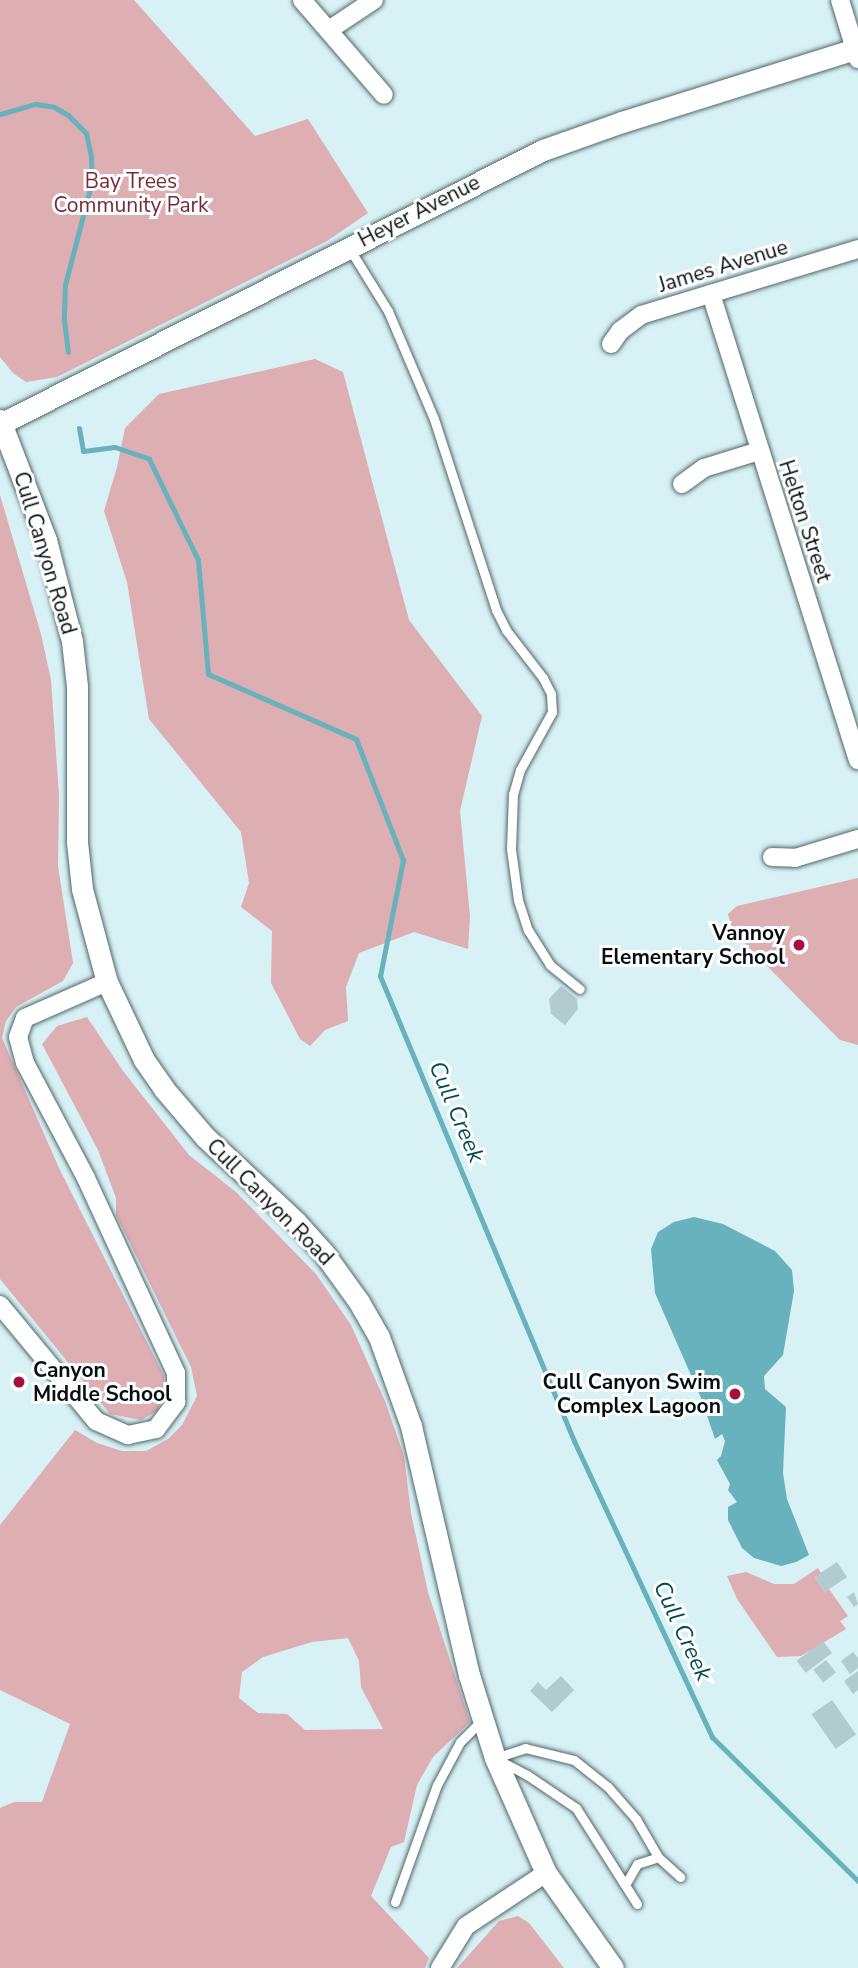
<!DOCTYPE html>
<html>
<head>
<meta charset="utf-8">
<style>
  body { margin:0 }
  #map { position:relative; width:858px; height:1968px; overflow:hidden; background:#d7f1f4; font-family:"Nunito Sans",sans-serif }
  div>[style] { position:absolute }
  .green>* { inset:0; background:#ddaeb2 }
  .water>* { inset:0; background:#67b2bc }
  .stream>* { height:5px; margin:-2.5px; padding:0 2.5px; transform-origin:2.5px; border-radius:2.5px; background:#67b2bc }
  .building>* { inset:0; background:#b2cbce; transform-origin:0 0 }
  .roads { filter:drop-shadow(0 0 2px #51676a) drop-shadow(0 0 2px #51676a) }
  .service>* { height:9px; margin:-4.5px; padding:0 4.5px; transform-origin:4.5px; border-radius:4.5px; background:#fff }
  .minor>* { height:18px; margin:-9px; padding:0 9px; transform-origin:9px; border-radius:9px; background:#fff }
  .tertiary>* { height:21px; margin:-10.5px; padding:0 10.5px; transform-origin:10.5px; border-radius:10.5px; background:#fff }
  .dots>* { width:19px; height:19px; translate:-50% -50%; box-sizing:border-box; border:4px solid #fff; border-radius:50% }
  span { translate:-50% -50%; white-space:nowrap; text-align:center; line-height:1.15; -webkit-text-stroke:6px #fff; paint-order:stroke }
  .park-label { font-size:21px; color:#772b38 }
  .street-label { font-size:21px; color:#071011 }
  .poi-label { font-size:21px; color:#071011; font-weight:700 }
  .right { translate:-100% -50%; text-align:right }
  .left { translate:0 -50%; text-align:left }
  .water-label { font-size:23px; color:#034b52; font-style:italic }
</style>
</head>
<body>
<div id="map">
  <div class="green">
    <i style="clip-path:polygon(0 0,134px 0,255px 136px,308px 119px,368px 213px,327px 241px,57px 377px,26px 382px,13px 373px,0 357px)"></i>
    <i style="clip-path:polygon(315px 359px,343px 372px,409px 620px,482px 716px,460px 811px,470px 916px,468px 949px,414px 932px,359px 953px,346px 987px,348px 1021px,325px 1030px,310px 1046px,300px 1039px,271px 983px,272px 931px,241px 907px,249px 883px,241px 832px,149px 719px,127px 582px,104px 511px,117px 467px,125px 428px,159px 394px)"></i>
    <i style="clip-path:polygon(0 495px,41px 634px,51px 680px,59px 796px,58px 866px,73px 963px,63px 981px,16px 1007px,6px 1021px,2px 1038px,59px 1168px,164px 1376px,164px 1394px,157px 1411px,141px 1420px,110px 1414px,0 1279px)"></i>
    <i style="clip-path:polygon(858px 878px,858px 1045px,840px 1040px,821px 1021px,733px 931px,728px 914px,737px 906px)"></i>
    <i style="clip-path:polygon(evenodd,87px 1017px,123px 1071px,189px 1155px,236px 1192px,316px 1274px,351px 1325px,385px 1401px,404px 1456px,411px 1513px,428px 1592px,470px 1722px,433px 1757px,417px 1785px,404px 1842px,391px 1847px,371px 1896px,429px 1958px,425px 1968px,0 1968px,0 1808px,14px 1802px,42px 1802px,70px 1724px,0 1690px,0 1525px,75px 1430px,97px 1443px,122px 1451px,146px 1451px,168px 1439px,182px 1425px,197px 1396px,191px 1367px,116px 1215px,116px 1198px,98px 1150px,42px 1044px,57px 1026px,87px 1017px,348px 1638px,359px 1661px,361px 1687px,383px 1729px,305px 1730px,287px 1714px,258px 1713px,239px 1698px,242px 1672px,263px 1657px,312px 1642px,348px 1638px)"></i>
    <i style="clip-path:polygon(818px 1568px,821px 1573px,815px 1578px,825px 1592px,829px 1589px,848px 1616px,840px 1621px,846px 1629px,801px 1656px,777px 1657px,737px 1599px,727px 1576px,746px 1572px,774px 1584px,794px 1584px)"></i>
    <i style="clip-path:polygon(518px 1916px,529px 1923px,564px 1968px,457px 1968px,499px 1921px)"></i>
  </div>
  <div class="water">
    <i style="clip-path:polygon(694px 1217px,723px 1224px,775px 1251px,792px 1270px,794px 1291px,783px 1355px,764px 1376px,765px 1389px,786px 1407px,783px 1473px,787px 1499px,809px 1555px,796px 1562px,781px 1566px,754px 1558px,742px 1548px,728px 1520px,728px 1507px,737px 1502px,728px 1490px,730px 1484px,717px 1460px,721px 1456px,725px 1441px,722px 1434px,715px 1439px,701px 1398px,655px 1293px,651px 1249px,658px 1232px,674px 1222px)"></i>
  </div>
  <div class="stream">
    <i style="left:0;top:114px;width:37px;rotate:-16deg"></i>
    <i style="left:36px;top:104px;width:18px;rotate:9deg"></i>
    <i style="left:54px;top:107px;width:16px;rotate:30deg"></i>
    <i style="left:68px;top:115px;width:25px;rotate:45deg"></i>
    <i style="left:86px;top:133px;width:25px;rotate:78deg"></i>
    <i style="left:91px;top:157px;width:24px;rotate:88deg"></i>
    <i style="left:92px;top:181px;width:107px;rotate:104.6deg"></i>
    <i style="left:65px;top:285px;width:35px;rotate:92deg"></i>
    <i style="left:64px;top:320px;width:32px;rotate:83deg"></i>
    <i style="left:79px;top:428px;width:23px;rotate:80deg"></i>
    <i style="left:83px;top:451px;width:32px;rotate:-7deg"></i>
    <i style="left:115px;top:447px;width:36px;rotate:19deg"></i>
    <i style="left:149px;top:459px;width:112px;rotate:64.1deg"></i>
    <i style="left:198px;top:560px;width:114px;rotate:85deg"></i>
    <i style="left:208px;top:674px;width:162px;rotate:23.7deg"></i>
    <i style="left:356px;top:739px;width:130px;rotate:68.8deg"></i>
    <i style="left:403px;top:860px;width:118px;rotate:101.2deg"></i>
    <i style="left:380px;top:976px;width:504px;rotate:67.35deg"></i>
    <i style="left:574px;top:1441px;width:327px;rotate:65deg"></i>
    <i style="left:712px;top:1737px;width:205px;rotate:44.6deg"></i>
  </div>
  <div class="building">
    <i style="clip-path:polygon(561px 986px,577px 999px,578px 1009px,565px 1025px,551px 1014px,549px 999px)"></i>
    <i style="left:837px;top:1562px;width:18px;height:27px;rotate:56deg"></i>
    <i style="clip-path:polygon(854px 1592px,858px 1604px,854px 1607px,847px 1597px)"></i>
    <i style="left:823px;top:1641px;width:15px;height:33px;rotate:53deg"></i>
    <i style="clip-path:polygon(853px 1652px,858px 1658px,858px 1668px,850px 1674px,841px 1661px)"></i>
    <i style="left:826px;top:1660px;width:16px;height:16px;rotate:52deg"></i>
    <i style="clip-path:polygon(858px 1671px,858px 1690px,853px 1694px,844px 1681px)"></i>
    <i style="clip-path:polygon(561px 1676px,574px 1690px,552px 1712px,530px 1691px,538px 1682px,546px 1690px)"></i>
    <i style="left:832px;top:1700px;width:42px;height:25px;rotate:55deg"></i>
  </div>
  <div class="roads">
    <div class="service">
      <i style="left:349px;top:248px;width:74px;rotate:58.2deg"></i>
      <i style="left:388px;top:311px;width:117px;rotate:66.9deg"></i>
      <i style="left:434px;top:419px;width:201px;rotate:72deg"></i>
      <i style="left:496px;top:610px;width:22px;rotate:63deg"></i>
      <i style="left:506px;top:630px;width:61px;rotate:52.4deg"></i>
      <i style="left:543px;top:678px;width:18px;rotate:63deg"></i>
      <i style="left:551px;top:694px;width:18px;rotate:87deg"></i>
      <i style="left:552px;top:712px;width:66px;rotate:118.9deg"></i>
      <i style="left:520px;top:770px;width:25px;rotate:106deg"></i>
      <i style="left:513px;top:794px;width:55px;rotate:92.1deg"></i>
      <i style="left:511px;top:849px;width:51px;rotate:82.2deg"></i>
      <i style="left:518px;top:900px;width:32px;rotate:72deg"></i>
      <i style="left:528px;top:930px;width:41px;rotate:57.8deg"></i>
      <i style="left:550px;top:965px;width:38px;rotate:39deg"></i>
      <i style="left:625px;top:1885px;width:24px;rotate:-60deg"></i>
      <i style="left:637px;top:1864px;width:22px;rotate:-18deg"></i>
      <i style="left:395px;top:1902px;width:124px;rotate:-70.3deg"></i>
      <i style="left:437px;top:1785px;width:49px;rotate:-61.9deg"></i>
      <i style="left:460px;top:1742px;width:30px;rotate:-45deg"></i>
      <i style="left:637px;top:1904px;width:114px;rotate:-122.4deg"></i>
      <i style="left:576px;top:1808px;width:59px;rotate:-146deg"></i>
      <i style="left:527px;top:1775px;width:36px;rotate:-152deg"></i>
      <i style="left:495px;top:1758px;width:32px;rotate:-18deg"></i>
      <i style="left:525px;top:1748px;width:50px;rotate:13.8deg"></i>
      <i style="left:574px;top:1760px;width:43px;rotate:38.5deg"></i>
      <i style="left:608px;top:1787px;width:43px;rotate:48.8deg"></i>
      <i style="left:636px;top:1819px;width:44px;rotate:59.9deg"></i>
      <i style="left:658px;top:1857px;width:30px;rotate:42deg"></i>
    </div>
    <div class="minor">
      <i style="left:302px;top:0;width:125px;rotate:49.2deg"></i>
      <i style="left:840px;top:0;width:62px;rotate:73deg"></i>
      <i style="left:329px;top:30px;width:54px;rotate:-33.7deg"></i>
      <i style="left:711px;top:294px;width:489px;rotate:72.5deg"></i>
      <i style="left:611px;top:344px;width:16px;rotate:-55deg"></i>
      <i style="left:620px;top:331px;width:26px;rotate:-37deg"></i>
      <i style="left:641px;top:315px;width:227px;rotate:-16.9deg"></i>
      <i style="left:682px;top:484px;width:27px;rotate:-36deg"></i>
      <i style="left:704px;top:468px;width:58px;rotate:-17.2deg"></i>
      <i style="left:772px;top:857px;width:23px;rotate:2deg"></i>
      <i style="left:795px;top:858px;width:66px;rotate:-16.8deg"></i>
      <i style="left:0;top:1305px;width:151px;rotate:50.4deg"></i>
      <i style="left:96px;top:1421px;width:35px;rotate:24deg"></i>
      <i style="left:128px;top:1435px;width:29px;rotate:-12deg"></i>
      <i style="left:156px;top:1429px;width:34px;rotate:-53deg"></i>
      <i style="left:176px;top:1402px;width:29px;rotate:-90deg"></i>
      <i style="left:176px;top:1373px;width:215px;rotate:-114.8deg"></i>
      <i style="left:86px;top:1178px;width:130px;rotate:-117.9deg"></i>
      <i style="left:25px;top:1063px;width:27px;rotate:-105deg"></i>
      <i style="left:18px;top:1037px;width:20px;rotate:-70deg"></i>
      <i style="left:25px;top:1018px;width:90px;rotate:-23.7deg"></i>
      <i style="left:440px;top:1968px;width:49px;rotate:-58.2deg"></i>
      <i style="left:466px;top:1926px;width:96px;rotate:-33.5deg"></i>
    </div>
    <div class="tertiary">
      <i style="left:0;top:420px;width:129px;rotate:69deg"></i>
      <i style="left:46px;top:540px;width:104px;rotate:75.6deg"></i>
      <i style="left:72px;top:641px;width:45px;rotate:83.7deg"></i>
      <i style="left:77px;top:686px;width:156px;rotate:90deg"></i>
      <i style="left:77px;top:842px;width:47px;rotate:83.9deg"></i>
      <i style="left:82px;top:889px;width:96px;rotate:75deg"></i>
      <i style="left:107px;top:982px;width:86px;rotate:64.6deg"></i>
      <i style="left:144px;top:1060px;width:35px;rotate:55deg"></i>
      <i style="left:164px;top:1089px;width:63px;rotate:49.5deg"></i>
      <i style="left:205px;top:1137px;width:125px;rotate:43deg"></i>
      <i style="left:296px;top:1222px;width:40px;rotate:48deg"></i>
      <i style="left:323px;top:1252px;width:62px;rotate:54.2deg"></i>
      <i style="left:359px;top:1302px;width:40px;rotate:60.3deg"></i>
      <i style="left:379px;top:1337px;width:95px;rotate:70.2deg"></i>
      <i style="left:411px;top:1426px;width:256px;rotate:76.9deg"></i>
      <i style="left:469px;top:1675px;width:87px;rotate:72.6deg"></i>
      <i style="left:495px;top:1758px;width:126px;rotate:66.1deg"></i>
      <i style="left:546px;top:1873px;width:116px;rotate:54.8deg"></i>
      <i style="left:2px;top:423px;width:606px;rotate:-26.78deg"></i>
      <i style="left:543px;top:150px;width:84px;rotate:-19.5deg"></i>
      <i style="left:622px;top:122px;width:247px;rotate:-17.4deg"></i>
    </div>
  </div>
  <div class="dots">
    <i style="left:799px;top:945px;background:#a70e3d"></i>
    <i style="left:19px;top:1382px;background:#a70e3d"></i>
    <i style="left:735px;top:1394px;background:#a70e3d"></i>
  </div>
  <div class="park-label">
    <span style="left:131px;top:193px">Bay Trees<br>Community Park</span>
  </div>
  <div class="street-label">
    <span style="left:419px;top:211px;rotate:-27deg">Heyer Avenue</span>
    <span style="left:723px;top:266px;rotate:-17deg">James Avenue</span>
    <span style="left:805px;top:521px;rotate:72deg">Helton Street</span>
    <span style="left:45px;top:553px;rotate:73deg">Cull Canyon Road</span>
    <span style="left:270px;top:1202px;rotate:45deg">Cull Canyon Road</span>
  </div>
  <div class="poi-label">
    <span class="right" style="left:785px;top:945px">Vannoy<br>Elementary School</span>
    <span class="left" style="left:33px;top:1382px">Canyon<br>Middle School</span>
    <span class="right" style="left:721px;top:1394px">Cull Canyon Swim<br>Complex Lagoon</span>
  </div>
  <div class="water-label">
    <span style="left:456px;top:1112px;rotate:67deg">Cull Creek</span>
    <span style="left:682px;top:1631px;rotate:65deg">Cull Creek</span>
  </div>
</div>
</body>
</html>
